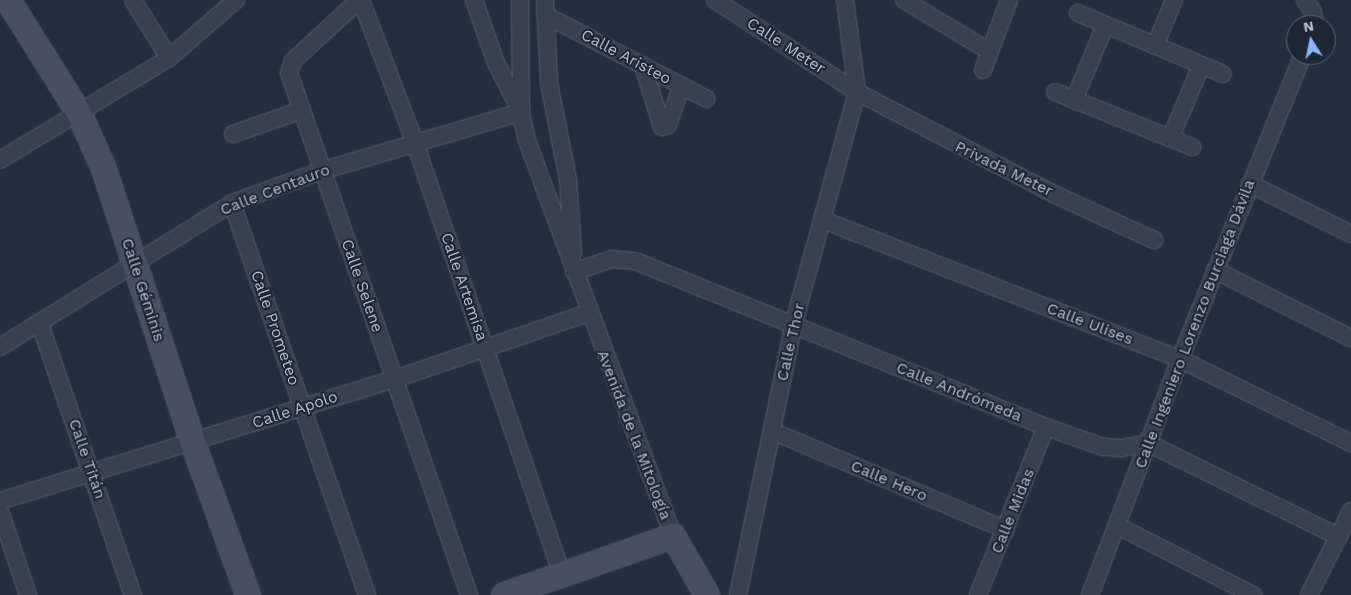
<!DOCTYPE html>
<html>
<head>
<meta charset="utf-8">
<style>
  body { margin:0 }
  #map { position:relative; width:1351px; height:595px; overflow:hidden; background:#242f3e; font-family:"Work Sans",sans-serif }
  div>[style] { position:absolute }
  .roads { filter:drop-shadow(0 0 1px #565f6c) drop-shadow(0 0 1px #565f6c) }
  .street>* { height:16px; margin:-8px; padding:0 8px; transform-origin:8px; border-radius:8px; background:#38414e }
  .secondary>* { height:24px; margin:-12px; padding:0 12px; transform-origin:12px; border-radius:12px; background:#465061 }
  span { translate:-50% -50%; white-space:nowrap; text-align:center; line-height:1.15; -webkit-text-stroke:4px #1d2633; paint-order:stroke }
  .street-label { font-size:16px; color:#b4bcc9 }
  .north { position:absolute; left:1286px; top:15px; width:50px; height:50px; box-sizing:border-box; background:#1d2633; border:1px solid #59626f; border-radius:50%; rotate:350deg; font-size:14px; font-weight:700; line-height:20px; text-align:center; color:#b4bcc9 }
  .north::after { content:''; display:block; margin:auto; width:18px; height:22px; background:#8ab4f8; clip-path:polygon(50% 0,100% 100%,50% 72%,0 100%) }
</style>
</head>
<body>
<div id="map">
  <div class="roads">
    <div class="street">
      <i style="left:133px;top:0;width:68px;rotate:58.2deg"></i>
      <i style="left:359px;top:0;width:90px;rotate:137.3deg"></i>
      <i style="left:293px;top:61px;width:13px;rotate:108deg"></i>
      <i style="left:289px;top:73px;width:552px;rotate:70.97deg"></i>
      <i style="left:361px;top:0;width:153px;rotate:69.3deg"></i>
      <i style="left:415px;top:143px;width:456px;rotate:71.2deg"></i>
      <i style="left:520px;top:0;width:112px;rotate:89.5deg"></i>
      <i style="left:521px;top:112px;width:26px;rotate:79deg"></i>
      <i style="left:526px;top:138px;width:424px;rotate:69.7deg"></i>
      <i style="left:545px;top:0;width:83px;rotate:87.2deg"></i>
      <i style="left:549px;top:83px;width:99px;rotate:78.9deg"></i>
      <i style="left:568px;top:180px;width:72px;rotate:86deg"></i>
      <i style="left:715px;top:0;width:169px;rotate:32.9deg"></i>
      <i style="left:857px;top:92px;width:224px;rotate:27.4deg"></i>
      <i style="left:1056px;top:195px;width:108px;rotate:24.7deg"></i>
      <i style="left:904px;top:0;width:99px;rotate:31deg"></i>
      <i style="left:1305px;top:0;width:14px;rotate:56deg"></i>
      <i style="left:1313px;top:12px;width:13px;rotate:86deg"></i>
      <i style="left:1078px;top:13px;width:157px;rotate:22.8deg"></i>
      <i style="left:545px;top:15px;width:182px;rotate:27.4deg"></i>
      <i style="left:1155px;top:46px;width:50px;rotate:-67.6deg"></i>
      <i style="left:643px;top:65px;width:65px;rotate:73deg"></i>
      <i style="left:662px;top:127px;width:6px;rotate:-18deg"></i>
      <i style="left:668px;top:125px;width:40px;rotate:-71.1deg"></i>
      <i style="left:983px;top:70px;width:75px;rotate:-69.6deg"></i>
      <i style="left:1055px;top:92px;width:148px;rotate:21.9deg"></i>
      <i style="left:1074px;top:100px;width:80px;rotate:-67.3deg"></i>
      <i style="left:233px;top:134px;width:73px;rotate:-19.2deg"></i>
      <i style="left:1171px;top:137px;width:77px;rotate:-67.1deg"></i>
      <i style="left:0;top:160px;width:197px;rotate:-31.1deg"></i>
      <i style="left:169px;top:58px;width:89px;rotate:-40.9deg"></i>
      <i style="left:1250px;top:184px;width:113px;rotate:26.3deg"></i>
      <i style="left:232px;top:203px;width:415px;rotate:71deg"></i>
      <i style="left:823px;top:220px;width:383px;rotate:21.3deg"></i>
      <i style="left:1180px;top:359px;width:191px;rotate:26.2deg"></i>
      <i style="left:1215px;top:270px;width:152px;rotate:26.6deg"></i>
      <i style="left:574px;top:272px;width:39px;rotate:-19deg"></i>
      <i style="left:611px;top:259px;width:24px;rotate:5deg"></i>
      <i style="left:635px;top:261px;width:443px;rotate:22deg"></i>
      <i style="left:1046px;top:427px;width:60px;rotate:19.3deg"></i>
      <i style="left:1103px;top:447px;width:19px;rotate:3deg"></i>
      <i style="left:1122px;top:448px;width:26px;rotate:-11deg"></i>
      <i style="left:1148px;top:443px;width:213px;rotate:26.2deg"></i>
      <i style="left:40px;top:324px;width:287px;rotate:71.1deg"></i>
      <i style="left:0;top:347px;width:273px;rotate:-31.8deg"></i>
      <i style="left:232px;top:203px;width:95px;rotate:-19.8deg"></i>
      <i style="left:321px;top:171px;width:209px;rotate:-16.4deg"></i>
      <i style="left:521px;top:112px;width:55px;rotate:-117deg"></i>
      <i style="left:496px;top:63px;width:67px;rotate:-109.2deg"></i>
      <i style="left:772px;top:431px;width:254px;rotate:22.9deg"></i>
      <i style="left:0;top:501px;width:413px;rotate:-17.2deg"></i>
      <i style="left:395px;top:379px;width:204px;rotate:-18.9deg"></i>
      <i style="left:0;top:511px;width:89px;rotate:71.6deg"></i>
      <i style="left:1118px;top:526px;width:152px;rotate:27.1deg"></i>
      <i style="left:738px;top:595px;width:275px;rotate:-78.4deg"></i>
      <i style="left:793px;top:326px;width:243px;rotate:-74.7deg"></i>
      <i style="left:857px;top:92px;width:93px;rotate:-97.4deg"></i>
      <i style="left:978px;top:595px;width:181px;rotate:-68deg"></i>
      <i style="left:1090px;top:595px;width:253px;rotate:-69.1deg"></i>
      <i style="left:1180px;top:359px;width:328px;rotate:-68deg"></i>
      <i style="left:1309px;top:595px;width:94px;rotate:-63.4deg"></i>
    </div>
    <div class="secondary">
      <i style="left:8px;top:0;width:133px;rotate:57.9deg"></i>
      <i style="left:79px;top:113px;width:61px;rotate:65.9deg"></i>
      <i style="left:104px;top:169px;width:288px;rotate:72deg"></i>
      <i style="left:193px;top:443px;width:162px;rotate:70.1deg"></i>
      <i style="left:504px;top:595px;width:179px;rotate:-19.2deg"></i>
      <i style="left:673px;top:536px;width:68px;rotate:60deg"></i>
    </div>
  </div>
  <div class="street-label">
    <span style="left:786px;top:46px;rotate:33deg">Calle Meter</span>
    <span style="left:626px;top:57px;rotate:28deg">Calle Aristeo</span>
    <span style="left:1004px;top:169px;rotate:26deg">Privada Meter</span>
    <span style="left:275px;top:190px;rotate:-21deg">Calle Centauro</span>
    <span style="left:362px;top:286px;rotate:71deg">Calle Selene</span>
    <span style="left:464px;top:287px;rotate:71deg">Calle Artemisa</span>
    <span style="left:143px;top:290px;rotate:72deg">Calle Géminis</span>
    <span style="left:1090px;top:324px;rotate:21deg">Calle Ulises</span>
    <span style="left:1195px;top:324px;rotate:-69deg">Calle Ingeniero Lorenzo Burciaga Dávila</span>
    <span style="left:275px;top:328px;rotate:71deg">Calle Prometeo</span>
    <span style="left:791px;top:342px;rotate:-77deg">Calle Thor</span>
    <span style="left:959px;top:392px;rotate:22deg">Calle Andrómeda</span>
    <span style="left:295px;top:410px;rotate:-18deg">Calle Apolo</span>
    <span style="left:634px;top:435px;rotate:69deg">Avenida de la Mitología</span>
    <span style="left:87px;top:459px;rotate:71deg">Calle Titán</span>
    <span style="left:889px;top:481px;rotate:23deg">Calle Hero</span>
    <span style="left:1013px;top:511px;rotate:-68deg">Calle Midas</span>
  </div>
  <div class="north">N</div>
</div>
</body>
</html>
